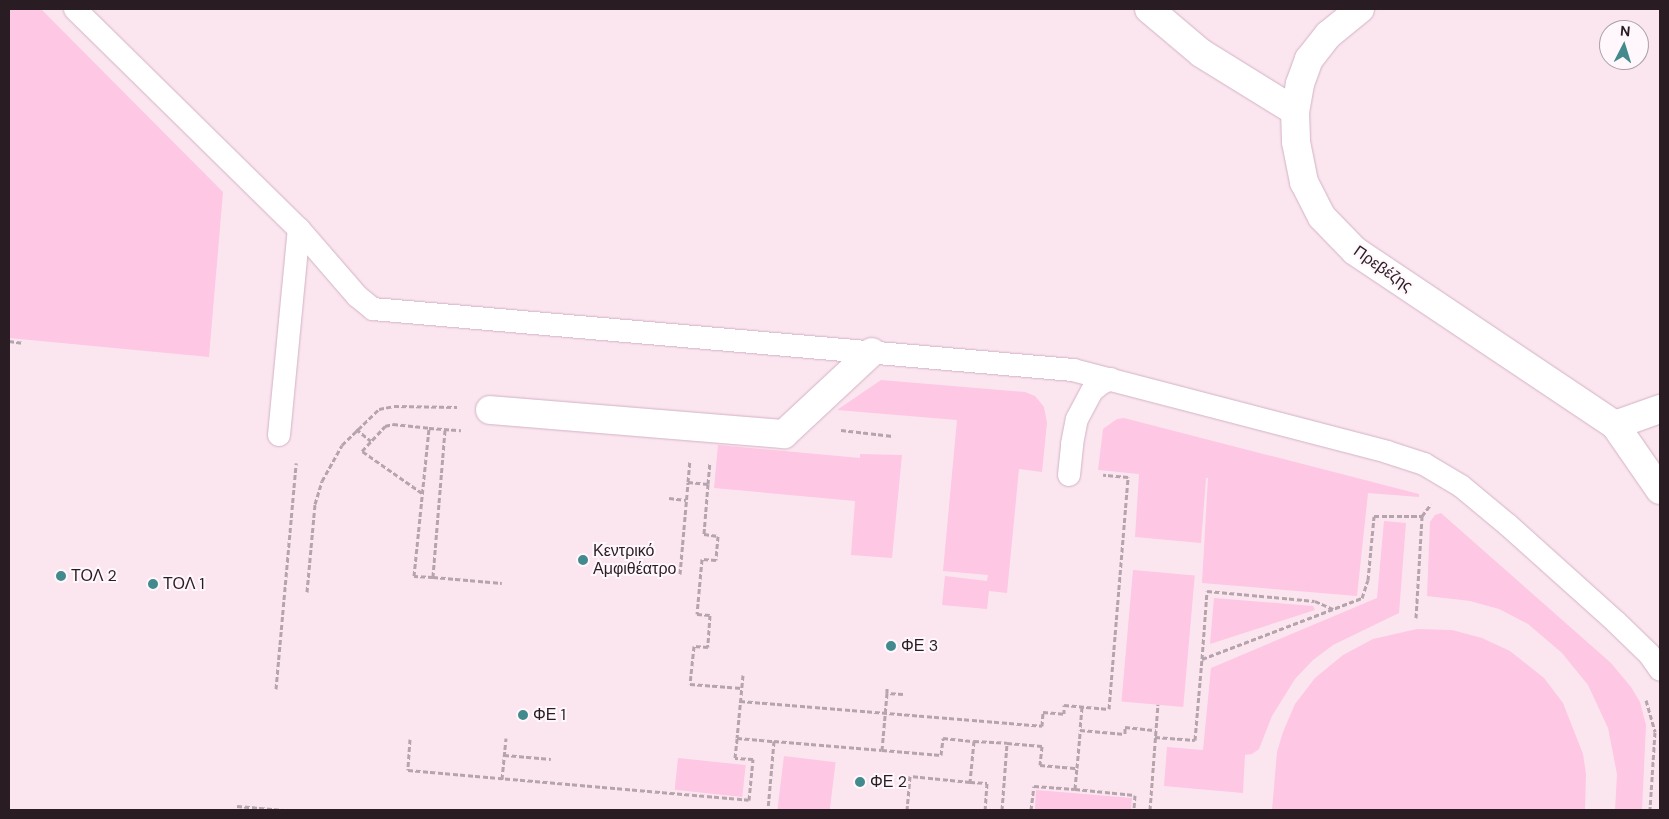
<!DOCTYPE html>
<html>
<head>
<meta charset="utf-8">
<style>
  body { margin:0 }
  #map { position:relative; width:1669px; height:819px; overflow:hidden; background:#fbe6f0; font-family:"DM Sans",sans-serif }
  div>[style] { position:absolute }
  .green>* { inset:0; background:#fec7e4; transform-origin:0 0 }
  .path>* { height:3px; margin-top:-1.5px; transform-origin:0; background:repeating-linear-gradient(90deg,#b6a4ad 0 5px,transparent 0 7.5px) }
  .roads { filter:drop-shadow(0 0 1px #d3b2c2) drop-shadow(0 0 1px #d3b2c2) }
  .lane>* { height:22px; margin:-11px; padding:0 11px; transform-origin:11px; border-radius:11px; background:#fff }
  .street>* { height:28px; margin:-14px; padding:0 14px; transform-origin:14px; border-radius:14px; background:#fff }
  .secondary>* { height:28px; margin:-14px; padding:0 14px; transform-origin:14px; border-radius:14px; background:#fff }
  .dots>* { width:14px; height:14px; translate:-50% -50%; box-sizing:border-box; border:2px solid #fff7fb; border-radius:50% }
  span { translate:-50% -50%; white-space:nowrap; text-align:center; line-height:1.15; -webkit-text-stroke:4px #fff7fb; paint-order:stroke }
  .street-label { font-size:16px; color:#291d23 }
  .poi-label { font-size:16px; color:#291d23 }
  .left { translate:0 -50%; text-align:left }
  .frame { position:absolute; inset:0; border:10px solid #291d23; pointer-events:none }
  .north { position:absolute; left:1599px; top:20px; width:50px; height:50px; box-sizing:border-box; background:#fff7fb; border:1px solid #a9a0a5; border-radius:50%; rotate:5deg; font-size:14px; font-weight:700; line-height:20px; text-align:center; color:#291d23 }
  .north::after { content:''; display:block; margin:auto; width:18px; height:22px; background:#428a8d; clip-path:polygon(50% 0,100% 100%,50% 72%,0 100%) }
</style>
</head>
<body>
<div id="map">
  <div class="green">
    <i style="clip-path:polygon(9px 9px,41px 9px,223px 192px,209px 357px,9px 338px)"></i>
    <i style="clip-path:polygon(881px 380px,1025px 392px,1035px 396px,1044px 407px,1047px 423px,1042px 472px,1019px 469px,1007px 593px,989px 591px,987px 609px,942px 605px,945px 576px,987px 581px,988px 575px,943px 571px,957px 420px,837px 410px)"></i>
    <i style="clip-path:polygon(1124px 418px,1419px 494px,1419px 497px,1368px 493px,1357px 596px,1202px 583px,1208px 478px,1206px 478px,1201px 543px,1135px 537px,1139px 474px,1098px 470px,1103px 429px,1117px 419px)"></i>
    <i style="clip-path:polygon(718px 445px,860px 458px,860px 454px,902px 455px,892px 558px,851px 555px,855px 501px,714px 488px)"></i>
    <i style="clip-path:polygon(1441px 513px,1611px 663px,1631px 687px,1640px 702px,1646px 725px,1642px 810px,1615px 810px,1617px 774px,1608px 728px,1588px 685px,1562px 653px,1528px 624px,1499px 609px,1470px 601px,1427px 596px,1430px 522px,1435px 515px)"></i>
    <i style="clip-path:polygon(1384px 521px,1406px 523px,1399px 613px,1333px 645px,1313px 660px,1295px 679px,1272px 716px,1259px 749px,1252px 754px,1245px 755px,1243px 793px,1164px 786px,1167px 747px,1203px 750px,1211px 668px,1377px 598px)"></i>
    <i style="left:1133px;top:570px;width:62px;height:132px;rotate:5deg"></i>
    <i style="clip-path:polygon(1214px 598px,1313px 606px,1315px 610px,1210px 644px)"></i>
    <i style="clip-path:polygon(1417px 629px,1452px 630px,1482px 638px,1510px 651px,1544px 678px,1563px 703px,1583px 754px,1586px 774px,1585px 810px,1272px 810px,1277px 752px,1283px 732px,1295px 704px,1315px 678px,1343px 655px,1373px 639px)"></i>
    <i style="left:784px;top:756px;width:52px;height:54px;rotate:7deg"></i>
    <i style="left:678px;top:758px;width:68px;height:32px;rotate:6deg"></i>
    <i style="clip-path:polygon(1036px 790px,1132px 798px,1131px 810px,1035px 810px)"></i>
  </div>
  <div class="path">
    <i style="left:9px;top:341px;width:15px;rotate:8deg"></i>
    <i style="left:356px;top:429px;width:19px;rotate:39deg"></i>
    <i style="left:445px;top:430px;width:147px;rotate:94.7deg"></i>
    <i style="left:433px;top:577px;width:69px;rotate:5deg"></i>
    <i style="left:841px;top:430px;width:52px;rotate:6.6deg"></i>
    <i style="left:688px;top:482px;width:22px;rotate:-85deg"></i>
    <i style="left:708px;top:484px;width:21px;rotate:-85deg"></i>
    <i style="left:422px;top:493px;width:73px;rotate:-145deg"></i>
    <i style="left:362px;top:451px;width:34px;rotate:-47deg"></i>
    <i style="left:385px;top:426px;width:8px;rotate:-14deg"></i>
    <i style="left:393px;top:424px;width:36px;rotate:6deg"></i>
    <i style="left:669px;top:498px;width:17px;rotate:7deg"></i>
    <i style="left:680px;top:574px;width:92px;rotate:-85deg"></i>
    <i style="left:688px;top:482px;width:20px;rotate:6deg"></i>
    <i style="left:708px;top:484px;width:50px;rotate:94.6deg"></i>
    <i style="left:704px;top:534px;width:14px;rotate:8deg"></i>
    <i style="left:718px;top:536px;width:24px;rotate:95deg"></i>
    <i style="left:716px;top:560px;width:14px;rotate:-176deg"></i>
    <i style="left:702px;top:559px;width:55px;rotate:95.2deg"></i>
    <i style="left:697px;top:614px;width:13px;rotate:4deg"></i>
    <i style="left:710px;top:615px;width:32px;rotate:94deg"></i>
    <i style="left:708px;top:647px;width:14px;rotate:-176deg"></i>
    <i style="left:694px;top:646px;width:38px;rotate:96deg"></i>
    <i style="left:690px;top:684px;width:52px;rotate:4.4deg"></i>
    <i style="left:433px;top:577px;width:19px;rotate:-177deg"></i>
    <i style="left:414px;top:576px;width:149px;rotate:-84.2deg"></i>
    <i style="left:429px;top:428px;width:32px;rotate:4deg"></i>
    <i style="left:307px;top:592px;width:88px;rotate:-84.8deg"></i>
    <i style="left:315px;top:504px;width:24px;rotate:-73deg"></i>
    <i style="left:322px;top:481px;width:41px;rotate:-60.9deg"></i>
    <i style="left:342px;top:445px;width:52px;rotate:-44.2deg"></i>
    <i style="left:379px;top:409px;width:15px;rotate:-11deg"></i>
    <i style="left:394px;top:406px;width:63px;rotate:0.9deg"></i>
    <i style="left:1416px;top:618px;width:102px;rotate:-86.6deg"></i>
    <i style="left:1422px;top:516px;width:15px;rotate:-53deg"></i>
    <i style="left:1202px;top:659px;width:68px;rotate:-85.8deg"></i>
    <i style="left:1207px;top:591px;width:108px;rotate:5.3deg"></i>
    <i style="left:1315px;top:601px;width:20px;rotate:24deg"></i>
    <i style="left:743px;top:675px;width:63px;rotate:95.4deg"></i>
    <i style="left:737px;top:738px;width:37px;rotate:5deg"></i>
    <i style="left:774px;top:741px;width:69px;rotate:95deg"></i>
    <i style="left:276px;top:689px;width:227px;rotate:-84.9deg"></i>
    <i style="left:887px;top:693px;width:6px;rotate:-90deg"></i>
    <i style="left:903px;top:694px;width:16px;rotate:-176deg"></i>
    <i style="left:887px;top:693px;width:57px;rotate:95deg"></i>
    <i style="left:882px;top:750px;width:59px;rotate:4.8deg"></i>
    <i style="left:941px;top:755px;width:17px;rotate:-83deg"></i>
    <i style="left:943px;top:738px;width:31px;rotate:6deg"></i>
    <i style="left:974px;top:741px;width:41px;rotate:95.6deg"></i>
    <i style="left:970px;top:782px;width:60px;rotate:-174.3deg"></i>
    <i style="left:910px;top:776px;width:34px;rotate:95deg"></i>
    <i style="left:1646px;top:700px;width:33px;rotate:74deg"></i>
    <i style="left:1655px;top:732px;width:78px;rotate:93.7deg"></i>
    <i style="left:740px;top:701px;width:303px;rotate:4.7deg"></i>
    <i style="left:1042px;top:726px;width:14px;rotate:-86deg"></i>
    <i style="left:1043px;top:712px;width:21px;rotate:5deg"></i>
    <i style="left:1064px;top:714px;width:9px;rotate:-90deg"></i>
    <i style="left:1064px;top:705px;width:45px;rotate:5.1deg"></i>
    <i style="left:1109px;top:709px;width:233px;rotate:-85.3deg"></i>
    <i style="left:1128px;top:477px;width:25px;rotate:-175deg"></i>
    <i style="left:1082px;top:707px;width:23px;rotate:95deg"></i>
    <i style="left:1080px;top:730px;width:45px;rotate:5.1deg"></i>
    <i style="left:1125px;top:734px;width:7px;rotate:-90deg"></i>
    <i style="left:1125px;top:727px;width:31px;rotate:6deg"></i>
    <i style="left:1155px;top:737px;width:40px;rotate:4.3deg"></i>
    <i style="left:1195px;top:740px;width:81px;rotate:-85.1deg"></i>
    <i style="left:1202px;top:659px;width:171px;rotate:-20.9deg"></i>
    <i style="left:1362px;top:598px;width:19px;rotate:-72deg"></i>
    <i style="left:1368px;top:580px;width:64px;rotate:-84.6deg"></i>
    <i style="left:1374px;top:516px;width:48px"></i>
    <i style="left:410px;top:739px;width:31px;rotate:94deg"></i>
    <i style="left:408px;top:770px;width:342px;rotate:5deg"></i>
    <i style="left:749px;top:800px;width:41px;rotate:-84.4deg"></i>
    <i style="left:753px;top:759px;width:18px;rotate:-177deg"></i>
    <i style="left:735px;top:758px;width:20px;rotate:-84deg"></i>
    <i style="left:774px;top:741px;width:108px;rotate:4.8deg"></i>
    <i style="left:974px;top:741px;width:33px;rotate:3deg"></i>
    <i style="left:504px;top:755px;width:47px;rotate:4.9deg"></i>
    <i style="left:502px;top:779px;width:41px;rotate:-84.4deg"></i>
    <i style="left:970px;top:782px;width:17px;rotate:3deg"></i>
    <i style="left:987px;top:783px;width:27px;rotate:94deg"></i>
    <i style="left:1075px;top:789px;width:60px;rotate:5.7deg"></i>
    <i style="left:1135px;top:795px;width:15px;rotate:94deg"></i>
    <i style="left:237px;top:806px;width:47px;rotate:4.9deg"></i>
    <i style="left:1002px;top:810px;width:67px;rotate:-85.7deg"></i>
    <i style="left:1007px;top:743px;width:35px;rotate:5deg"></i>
    <i style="left:1042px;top:746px;width:19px;rotate:96deg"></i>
    <i style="left:1040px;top:765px;width:37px;rotate:5deg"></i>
    <i style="left:1077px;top:768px;width:38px;rotate:-85deg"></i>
    <i style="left:1031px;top:810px;width:24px;rotate:-83deg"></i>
    <i style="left:1034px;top:786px;width:41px;rotate:4.2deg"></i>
    <i style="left:1075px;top:789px;width:21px;rotate:-85deg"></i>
    <i style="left:1150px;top:810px;width:106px;rotate:-85.7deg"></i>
  </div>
  <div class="roads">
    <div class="lane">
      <i style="left:75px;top:9px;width:314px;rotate:44.5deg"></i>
      <i style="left:299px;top:229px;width:89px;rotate:49.1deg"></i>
      <i style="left:357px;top:296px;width:21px;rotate:39deg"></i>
      <i style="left:373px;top:309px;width:703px;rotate:4.98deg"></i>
      <i style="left:1073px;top:370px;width:325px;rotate:14.6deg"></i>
      <i style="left:1387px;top:452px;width:39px;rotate:18deg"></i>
      <i style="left:1424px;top:464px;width:43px;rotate:30.7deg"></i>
      <i style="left:1461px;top:486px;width:61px;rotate:39.7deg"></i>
      <i style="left:1508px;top:525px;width:145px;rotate:41.9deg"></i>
      <i style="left:1616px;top:622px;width:46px;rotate:44.1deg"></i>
      <i style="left:1649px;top:654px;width:19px;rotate:55deg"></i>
      <i style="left:279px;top:435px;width:207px;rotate:-84.5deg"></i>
      <i style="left:1069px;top:475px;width:31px;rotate:-84deg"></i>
      <i style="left:1072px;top:444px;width:25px;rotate:-79deg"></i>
      <i style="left:1077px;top:419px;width:32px;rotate:-62deg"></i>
      <i style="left:1092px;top:391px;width:13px;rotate:-39deg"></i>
      <i style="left:1102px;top:383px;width:10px;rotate:-24deg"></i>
    </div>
    <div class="street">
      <i style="left:1149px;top:9px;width:68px;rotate:40.2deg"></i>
      <i style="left:1201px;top:53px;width:110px;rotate:31.7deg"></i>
      <i style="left:490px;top:410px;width:295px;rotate:4.7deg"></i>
      <i style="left:784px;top:434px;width:120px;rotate:-43deg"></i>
      <i style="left:1615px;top:425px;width:48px;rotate:-19.6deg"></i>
    </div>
    <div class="secondary">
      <i style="left:1360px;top:9px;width:41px;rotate:140.9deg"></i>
      <i style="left:1328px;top:35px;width:31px;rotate:128deg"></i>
      <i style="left:1309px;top:59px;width:27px;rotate:110deg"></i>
      <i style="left:1300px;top:84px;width:27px;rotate:100deg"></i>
      <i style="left:1295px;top:111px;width:31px;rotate:88deg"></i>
      <i style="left:1296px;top:142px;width:41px;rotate:78.7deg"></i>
      <i style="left:1304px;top:182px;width:39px;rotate:63deg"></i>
      <i style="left:1322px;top:217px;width:47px;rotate:45.9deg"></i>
      <i style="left:1355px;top:251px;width:313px;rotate:33.8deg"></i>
      <i style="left:1615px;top:425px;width:79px;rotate:55.3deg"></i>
    </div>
  </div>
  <div class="dots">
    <i style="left:583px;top:560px;background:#428a8d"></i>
    <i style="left:61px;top:576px;background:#428a8d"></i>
    <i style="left:153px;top:584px;background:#428a8d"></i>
    <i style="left:891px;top:646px;background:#428a8d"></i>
    <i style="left:523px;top:715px;background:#428a8d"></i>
    <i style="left:860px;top:782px;background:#428a8d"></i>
  </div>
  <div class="street-label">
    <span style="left:1383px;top:269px;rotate:35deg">Πρεβέζης</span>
  </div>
  <div class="poi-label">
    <span class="left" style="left:593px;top:560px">Κεντρικό<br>Αμφιθέατρο</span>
    <span class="left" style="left:71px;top:576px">ΤΟΛ 2</span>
    <span class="left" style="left:163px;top:584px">ΤΟΛ 1</span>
    <span class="left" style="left:901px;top:646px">ΦΕ 3</span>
    <span class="left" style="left:533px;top:715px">ΦΕ 1</span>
    <span class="left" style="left:870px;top:782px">ΦΕ 2</span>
  </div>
  <div class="frame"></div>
  <div class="north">N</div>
</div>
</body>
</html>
